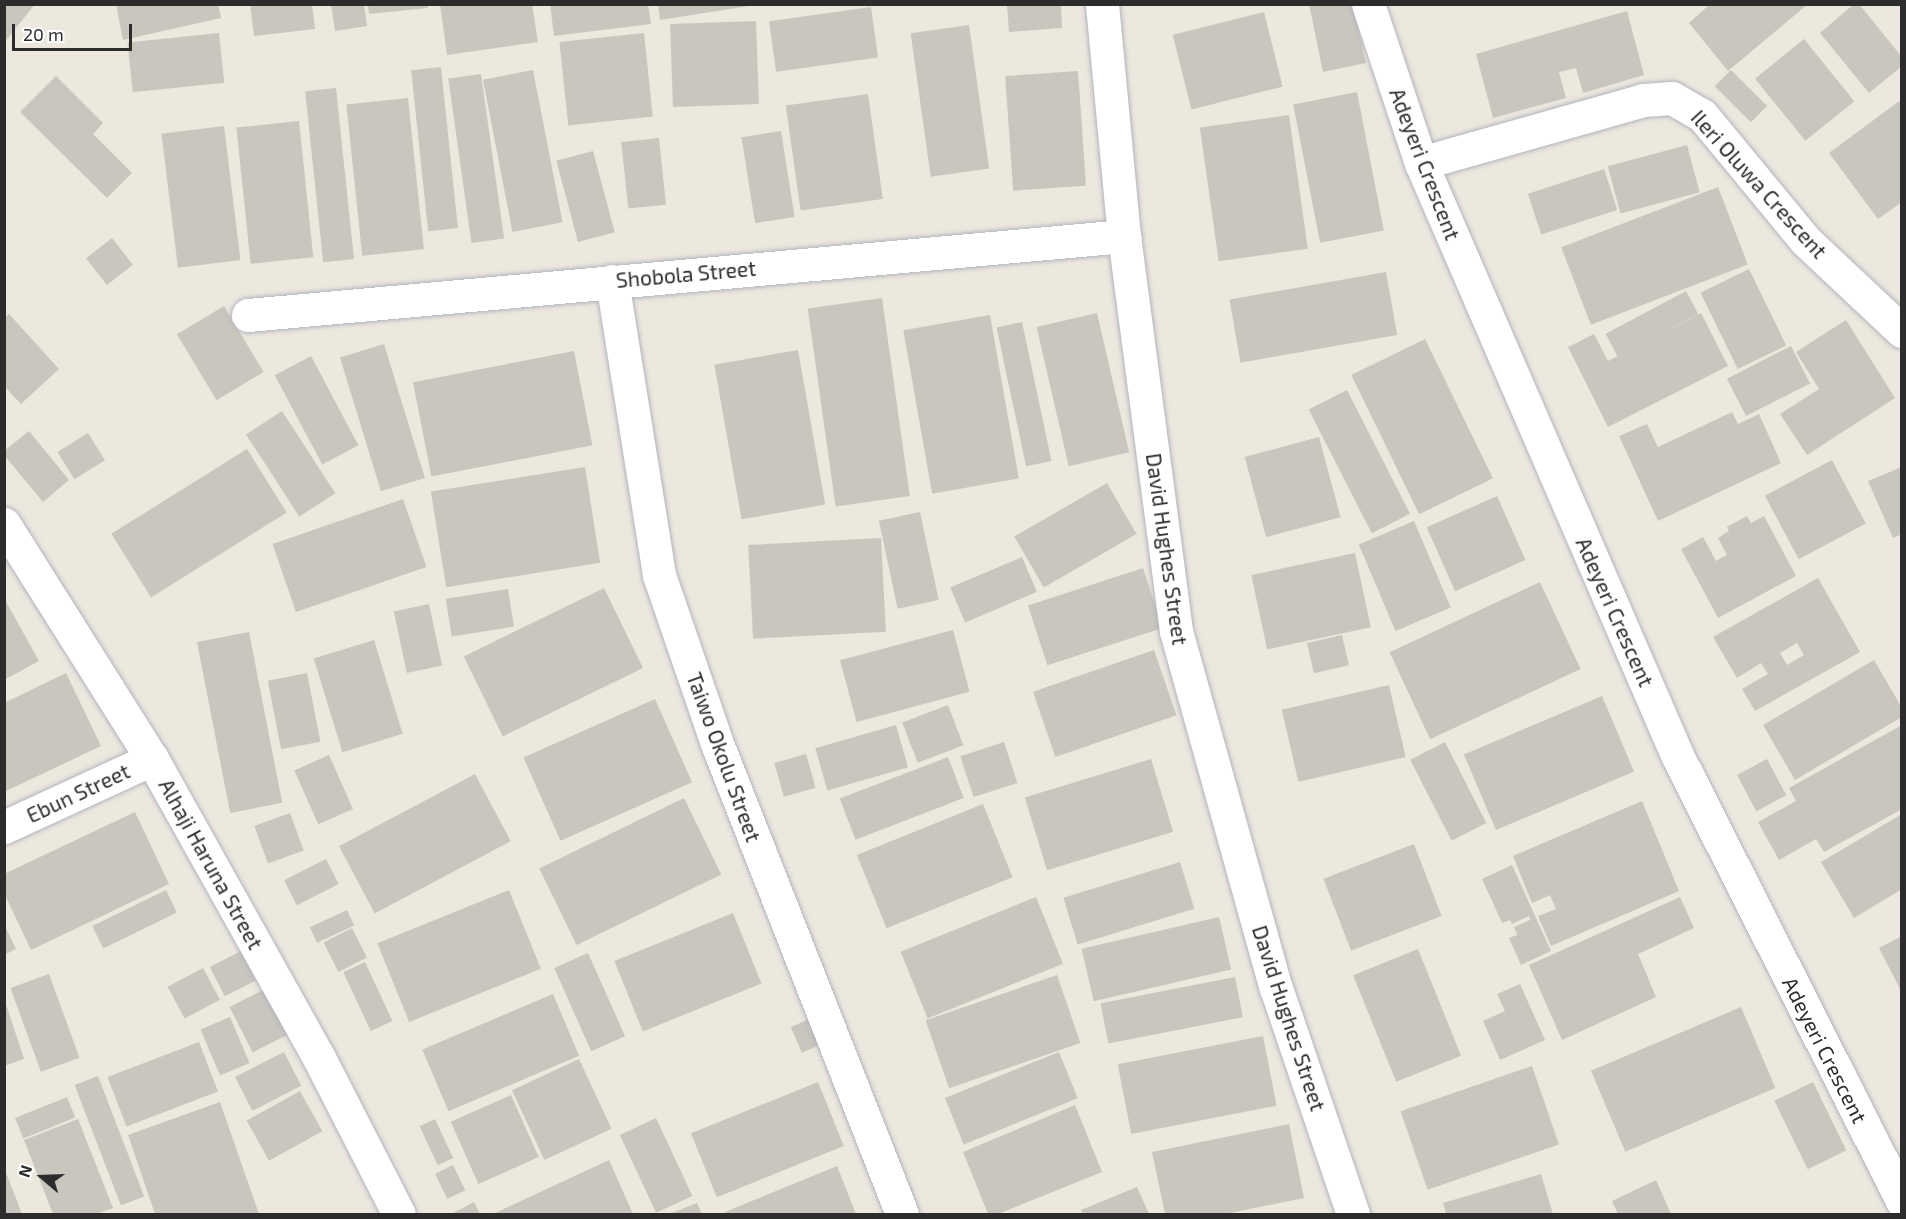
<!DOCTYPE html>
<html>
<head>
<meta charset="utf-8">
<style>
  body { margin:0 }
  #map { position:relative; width:1906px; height:1219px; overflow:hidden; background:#ede8de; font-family:"Exo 2",sans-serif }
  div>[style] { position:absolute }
  .building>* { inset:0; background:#c9c6bd; transform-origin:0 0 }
  .roads { filter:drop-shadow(0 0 2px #b2b4bf) drop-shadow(0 0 2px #b2b4bf) }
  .street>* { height:33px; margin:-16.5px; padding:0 16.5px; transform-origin:16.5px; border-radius:16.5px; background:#fff }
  span { translate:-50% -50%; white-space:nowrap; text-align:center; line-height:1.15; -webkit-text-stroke:4.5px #fff; paint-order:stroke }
  .street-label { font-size:21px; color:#2c2c2c }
  .frame { position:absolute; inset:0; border:6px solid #2c2c2c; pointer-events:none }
  .north { position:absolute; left:12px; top:1147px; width:60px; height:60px; -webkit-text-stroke:4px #fff; paint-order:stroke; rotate:289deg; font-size:16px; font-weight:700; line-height:24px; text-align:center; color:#2c2c2c }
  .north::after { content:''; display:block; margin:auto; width:21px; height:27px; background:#2c2c2c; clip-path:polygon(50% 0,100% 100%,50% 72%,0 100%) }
  .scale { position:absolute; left:12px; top:24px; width:120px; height:27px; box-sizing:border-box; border:3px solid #2c2c2c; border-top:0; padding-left:8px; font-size:18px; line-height:21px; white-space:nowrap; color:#2c2c2c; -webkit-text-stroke:4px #fff; paint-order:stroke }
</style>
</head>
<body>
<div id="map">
  <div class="building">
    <i style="clip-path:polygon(4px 4px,35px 4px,4px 43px)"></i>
    <i style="clip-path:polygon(116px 4px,218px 4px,221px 18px,123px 40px)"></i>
    <i style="clip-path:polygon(250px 4px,312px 4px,315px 29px,254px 36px)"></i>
    <i style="clip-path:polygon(331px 4px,364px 4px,367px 26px,335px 31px)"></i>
    <i style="clip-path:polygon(368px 4px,427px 4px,428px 8px,369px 14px)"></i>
    <i style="clip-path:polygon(440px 4px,532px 4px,538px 42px,447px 55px)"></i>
    <i style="clip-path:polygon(550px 4px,648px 4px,651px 24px,554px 36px)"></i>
    <i style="clip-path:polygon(1007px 4px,1061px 4px,1062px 28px,1009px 32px)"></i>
    <i style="clip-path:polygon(1309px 4px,1353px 4px,1366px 63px,1323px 72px)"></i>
    <i style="clip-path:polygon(1710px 4px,1808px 4px,1728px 71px,1689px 23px)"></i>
    <i style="clip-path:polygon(1854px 4px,1859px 4px,1902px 57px,1902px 66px,1869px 93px,1820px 33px)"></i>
    <i style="clip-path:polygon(658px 5px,748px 5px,749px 6px,660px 20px)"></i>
    <i style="left:871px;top:7px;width:51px;height:103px;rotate:82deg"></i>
    <i style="clip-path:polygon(1627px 11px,1644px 75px,1583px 93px,1576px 68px,1559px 72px,1566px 98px,1493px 118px,1476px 54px)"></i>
    <i style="left:1264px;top:12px;width:77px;height:94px;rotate:76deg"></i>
    <i style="left:756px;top:21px;width:83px;height:86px;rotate:88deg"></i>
    <i style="left:969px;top:25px;width:145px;height:59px;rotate:82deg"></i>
    <i style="left:219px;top:33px;width:50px;height:92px;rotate:84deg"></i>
    <i style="left:644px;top:33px;width:84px;height:85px;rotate:84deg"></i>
    <i style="left:1804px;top:39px;width:80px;height:63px;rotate:51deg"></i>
    <i style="left:441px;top:67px;width:162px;height:30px;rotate:84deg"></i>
    <i style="left:533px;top:70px;width:155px;height:51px;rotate:79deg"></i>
    <i style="left:1731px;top:70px;width:51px;height:23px;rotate:45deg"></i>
    <i style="left:1078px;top:71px;width:115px;height:73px;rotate:86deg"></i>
    <i style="left:481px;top:74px;width:166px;height:33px;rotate:82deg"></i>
    <i style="clip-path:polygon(56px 76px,103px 123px,93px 134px,132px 173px,107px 198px,20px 112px)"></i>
    <i style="left:336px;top:88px;width:172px;height:31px;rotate:84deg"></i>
    <i style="left:1357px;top:92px;width:141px;height:65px;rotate:79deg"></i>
    <i style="left:868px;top:94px;width:106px;height:83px;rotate:82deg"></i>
    <i style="left:408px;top:98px;width:152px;height:62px;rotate:84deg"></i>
    <i style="clip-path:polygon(1902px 99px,1902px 202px,1878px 219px,1829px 153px)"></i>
    <i style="left:1289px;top:115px;width:135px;height:90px;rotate:82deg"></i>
    <i style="left:299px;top:121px;width:137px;height:63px;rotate:84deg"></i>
    <i style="left:224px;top:126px;width:135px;height:63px;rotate:83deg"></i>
    <i style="left:781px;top:131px;width:87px;height:40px;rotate:81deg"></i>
    <i style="left:659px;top:138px;width:67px;height:38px;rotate:84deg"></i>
    <i style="left:1687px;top:145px;width:49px;height:82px;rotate:75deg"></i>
    <i style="left:593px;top:151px;width:84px;height:38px;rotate:75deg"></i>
    <i style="left:1604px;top:169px;width:43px;height:80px;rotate:72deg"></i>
    <i style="left:1718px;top:187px;width:83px;height:168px;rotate:69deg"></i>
    <i style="left:112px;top:238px;width:34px;height:33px;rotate:52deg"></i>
    <i style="left:1749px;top:269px;width:85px;height:54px;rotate:64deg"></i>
    <i style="left:1386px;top:272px;width:64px;height:159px;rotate:80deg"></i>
    <i style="left:1686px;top:291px;width:26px;height:91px;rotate:62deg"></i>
    <i style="left:882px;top:298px;width:200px;height:75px;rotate:82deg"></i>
    <i style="left:224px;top:306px;width:77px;height:55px;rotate:59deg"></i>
    <i style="left:1097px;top:313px;width:143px;height:62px;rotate:77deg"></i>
    <i style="clip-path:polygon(1701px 313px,1728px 366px,1608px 427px,1568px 347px,1594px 334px,1608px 361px)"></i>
    <i style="clip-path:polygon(9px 314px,59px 369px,21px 404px,4px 386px,4px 318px)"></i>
    <i style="left:990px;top:315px;width:166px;height:88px;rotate:80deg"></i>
    <i style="clip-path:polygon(1846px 320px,1895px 398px,1807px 455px,1780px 414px,1819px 389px,1796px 352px)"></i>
    <i style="left:1022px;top:322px;width:142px;height:26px;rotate:78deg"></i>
    <i style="left:1425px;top:339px;width:155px;height:82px;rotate:64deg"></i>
    <i style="left:384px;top:344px;width:140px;height:46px;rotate:73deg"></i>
    <i style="left:1791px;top:346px;width:42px;height:72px;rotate:63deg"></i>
    <i style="left:798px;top:350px;width:157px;height:85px;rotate:80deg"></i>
    <i style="left:574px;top:351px;width:96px;height:164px;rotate:79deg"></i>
    <i style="left:311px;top:356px;width:101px;height:41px;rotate:62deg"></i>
    <i style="left:1347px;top:390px;width:139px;height:43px;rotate:63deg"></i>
    <i style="left:282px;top:411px;width:98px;height:43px;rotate:57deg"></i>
    <i style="clip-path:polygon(1732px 412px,1738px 424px,1759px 414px,1781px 463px,1658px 521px,1619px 436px,1647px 424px,1658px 447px)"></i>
    <i style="clip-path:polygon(29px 431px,69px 480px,43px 502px,4px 455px,4px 451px)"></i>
    <i style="left:88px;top:433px;width:32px;height:36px;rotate:58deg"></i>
    <i style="left:1319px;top:437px;width:83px;height:77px;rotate:75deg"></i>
    <i style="left:247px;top:449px;width:75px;height:160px;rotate:58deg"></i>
    <i style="left:1832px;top:460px;width:72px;height:76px;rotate:62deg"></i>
    <i style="left:585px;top:467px;width:97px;height:156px;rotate:81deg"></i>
    <i style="clip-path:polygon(1902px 467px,1902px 534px,1893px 538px,1868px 481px)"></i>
    <i style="left:1107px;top:483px;width:59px;height:107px;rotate:60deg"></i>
    <i style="left:1497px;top:496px;width:70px;height:77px;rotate:66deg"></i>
    <i style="left:403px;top:499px;width:72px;height:138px;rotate:71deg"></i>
    <i style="left:920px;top:512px;width:90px;height:42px;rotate:78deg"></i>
    <i style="clip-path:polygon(1747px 516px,1751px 523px,1764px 516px,1796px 576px,1718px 618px,1681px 549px,1703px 537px,1716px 561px,1727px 555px,1718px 538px,1729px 531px,1727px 527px)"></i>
    <i style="left:1414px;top:521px;width:94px;height:60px;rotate:67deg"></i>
    <i style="left:881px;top:538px;width:94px;height:133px;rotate:87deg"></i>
    <i style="left:1355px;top:553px;width:76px;height:106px;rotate:78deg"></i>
    <i style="left:1022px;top:557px;width:38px;height:78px;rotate:67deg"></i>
    <i style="left:1143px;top:568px;width:63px;height:121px;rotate:72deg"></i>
    <i style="clip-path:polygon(evenodd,1818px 578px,1860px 652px,1755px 711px,1742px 689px,1768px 674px,1761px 663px,1737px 678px,1713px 637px,1818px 578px,1797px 643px,1804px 655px,1787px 665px,1780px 653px,1797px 643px)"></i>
    <i style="left:1540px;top:582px;width:96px;height:166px;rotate:65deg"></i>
    <i style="left:604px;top:588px;width:89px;height:156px;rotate:64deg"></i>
    <i style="left:508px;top:589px;width:38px;height:63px;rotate:81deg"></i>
    <i style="clip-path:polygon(4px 598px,39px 661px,4px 680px)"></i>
    <i style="left:429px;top:604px;width:63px;height:36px;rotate:78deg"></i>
    <i style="left:953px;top:630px;width:64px;height:117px;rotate:75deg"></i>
    <i style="left:249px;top:632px;width:174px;height:53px;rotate:79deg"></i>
    <i style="left:1342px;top:635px;width:31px;height:36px;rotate:77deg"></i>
    <i style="left:374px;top:640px;width:98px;height:63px;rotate:73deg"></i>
    <i style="left:1154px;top:650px;width:69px;height:128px;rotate:71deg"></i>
    <i style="clip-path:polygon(1874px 660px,1902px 708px,1902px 717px,1795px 780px,1763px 725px)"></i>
    <i style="clip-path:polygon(66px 673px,101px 746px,4px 792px,4px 703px)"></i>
    <i style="left:307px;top:673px;width:70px;height:40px;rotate:79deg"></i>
    <i style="left:1389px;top:685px;width:74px;height:110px;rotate:77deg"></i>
    <i style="left:1602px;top:696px;width:82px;height:150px;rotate:67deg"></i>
    <i style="left:655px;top:699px;width:91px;height:144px;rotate:66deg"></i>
    <i style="left:948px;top:705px;width:43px;height:49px;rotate:69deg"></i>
    <i style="left:896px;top:725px;width:44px;height:84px;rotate:74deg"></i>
    <i style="clip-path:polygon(1902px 725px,1902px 809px,1824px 852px,1816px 839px,1779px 860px,1758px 822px,1796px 801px,1789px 788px)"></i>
    <i style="left:1004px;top:742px;width:43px;height:46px;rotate:72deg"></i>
    <i style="left:1445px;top:742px;width:91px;height:39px;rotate:63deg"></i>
    <i style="left:806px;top:754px;width:35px;height:33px;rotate:74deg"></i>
    <i style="left:329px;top:755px;width:59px;height:38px;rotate:66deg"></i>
    <i style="left:948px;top:757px;width:44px;height:116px;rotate:69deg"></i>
    <i style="left:1151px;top:759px;width:76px;height:132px;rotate:73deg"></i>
    <i style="left:1767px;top:759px;width:41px;height:34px;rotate:62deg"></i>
    <i style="left:475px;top:774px;width:76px;height:154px;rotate:62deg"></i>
    <i style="left:684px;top:798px;width:85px;height:161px;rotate:64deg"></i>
    <i style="clip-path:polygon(1642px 801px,1679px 891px,1551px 946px,1538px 916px,1556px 909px,1550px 895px,1532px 903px,1513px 856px)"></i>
    <i style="left:983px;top:804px;width:79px;height:136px;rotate:68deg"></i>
    <i style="clip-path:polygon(135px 812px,169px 884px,31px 950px,4px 893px,4px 874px)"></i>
    <i style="left:290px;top:813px;width:40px;height:38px;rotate:70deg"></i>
    <i style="clip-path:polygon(1902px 814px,1902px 889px,1854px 918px,1821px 862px)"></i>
    <i style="left:1414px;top:844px;width:77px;height:97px;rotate:69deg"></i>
    <i style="left:326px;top:859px;width:28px;height:47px;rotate:63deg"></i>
    <i style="left:1180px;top:862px;width:49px;height:122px;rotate:73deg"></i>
    <i style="clip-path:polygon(1512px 865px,1551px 951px,1521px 965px,1509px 938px,1517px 935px,1514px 927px,1530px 920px,1529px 916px,1512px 924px,1510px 920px,1502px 923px,1482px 879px)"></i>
    <i style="left:166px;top:890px;width:25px;height:82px;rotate:64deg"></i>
    <i style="left:509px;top:890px;width:85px;height:142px;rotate:68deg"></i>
    <i style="left:1036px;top:897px;width:72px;height:146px;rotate:68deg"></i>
    <i style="clip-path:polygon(1680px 897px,1694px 928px,1638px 954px,1656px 997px,1562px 1040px,1529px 965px)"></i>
    <i style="left:347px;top:910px;width:17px;height:41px;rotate:65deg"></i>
    <i style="left:733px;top:913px;width:76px;height:128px;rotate:68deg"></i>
    <i style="left:1219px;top:917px;width:54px;height:141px;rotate:77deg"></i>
    <i style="clip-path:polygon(4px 924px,16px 949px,4px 955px)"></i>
    <i style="left:352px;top:928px;width:33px;height:32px;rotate:63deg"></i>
    <i style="clip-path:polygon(1902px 936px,1902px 993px,1879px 948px)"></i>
    <i style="left:1418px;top:949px;width:115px;height:70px;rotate:68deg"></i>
    <i style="left:241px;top:951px;width:33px;height:35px;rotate:63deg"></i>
    <i style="left:588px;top:953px;width:91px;height:37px;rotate:66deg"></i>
    <i style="left:365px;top:962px;width:65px;height:24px;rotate:65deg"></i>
    <i style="left:203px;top:968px;width:36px;height:40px;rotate:62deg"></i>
    <i style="left:49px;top:974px;width:89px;height:41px;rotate:70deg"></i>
    <i style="left:1057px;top:975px;width:72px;height:139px;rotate:71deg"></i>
    <i style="left:1235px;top:977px;width:41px;height:137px;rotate:79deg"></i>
    <i style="clip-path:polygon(1520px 984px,1545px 1040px,1500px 1060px,1483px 1021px,1505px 1011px,1497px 994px)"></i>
    <i style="left:267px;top:988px;width:51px;height:42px;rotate:63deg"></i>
    <i style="left:553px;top:994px;width:67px;height:142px;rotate:67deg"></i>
    <i style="clip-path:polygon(4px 998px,24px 1059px,4px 1066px)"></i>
    <i style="left:1741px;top:1007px;width:88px;height:163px;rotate:67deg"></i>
    <i style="left:230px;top:1017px;width:50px;height:32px;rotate:67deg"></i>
    <i style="left:812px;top:1018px;width:28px;height:23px;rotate:67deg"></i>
    <i style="left:1263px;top:1036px;width:71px;height:148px;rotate:79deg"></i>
    <i style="left:199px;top:1042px;width:53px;height:98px;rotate:69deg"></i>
    <i style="left:284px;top:1052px;width:38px;height:55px;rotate:63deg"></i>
    <i style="left:1059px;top:1052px;width:50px;height:123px;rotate:68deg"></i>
    <i style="left:579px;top:1059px;width:77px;height:74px;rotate:65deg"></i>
    <i style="left:1532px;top:1066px;width:83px;height:139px;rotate:71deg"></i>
    <i style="left:98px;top:1076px;width:129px;height:25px;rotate:69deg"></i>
    <i style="left:818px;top:1082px;width:69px;height:137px;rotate:68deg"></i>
    <i style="left:1813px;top:1082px;width:76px;height:43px;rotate:64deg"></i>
    <i style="left:300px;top:1091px;width:46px;height:61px;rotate:61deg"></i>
    <i style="left:511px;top:1095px;width:68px;height:66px;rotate:66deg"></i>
    <i style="left:67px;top:1097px;width:22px;height:56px;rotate:68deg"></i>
    <i style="clip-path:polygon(220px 1102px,259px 1214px,155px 1214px,128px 1135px)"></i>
    <i style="clip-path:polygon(1075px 1105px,1102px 1172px,998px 1214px,988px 1214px,963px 1152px)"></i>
    <i style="left:656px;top:1118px;width:86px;height:40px;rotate:65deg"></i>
    <i style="clip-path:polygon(78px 1119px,113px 1208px,96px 1214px,53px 1214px,24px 1140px)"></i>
    <i style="left:435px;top:1119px;width:43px;height:17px;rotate:65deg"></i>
    <i style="clip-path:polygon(1289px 1124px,1304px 1198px,1225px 1214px,1165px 1214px,1152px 1152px)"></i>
    <i style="clip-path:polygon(609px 1160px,633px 1214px,493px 1214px)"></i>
    <i style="left:453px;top:1165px;width:28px;height:20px;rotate:64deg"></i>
    <i style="clip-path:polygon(837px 1166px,856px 1214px,726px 1214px,725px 1212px)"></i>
    <i style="clip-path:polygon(4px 1170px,5px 1170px,22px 1214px,4px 1214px)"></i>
    <i style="clip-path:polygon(1541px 1174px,1553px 1214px,1446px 1214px,1443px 1203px)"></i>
    <i style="clip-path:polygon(1656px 1180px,1671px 1214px,1618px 1214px,1612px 1201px)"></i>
    <i style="clip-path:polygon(1137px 1187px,1149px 1214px,1083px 1214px,1081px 1210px)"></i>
    <i style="clip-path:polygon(474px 1202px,480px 1214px,453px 1214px,453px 1213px)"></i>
    <i style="clip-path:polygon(697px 1203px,702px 1214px,669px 1214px)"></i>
  </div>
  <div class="roads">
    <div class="street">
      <i style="left:1102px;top:4px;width:233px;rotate:84.6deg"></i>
      <i style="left:1124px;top:236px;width:398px;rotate:82.5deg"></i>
      <i style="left:1176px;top:631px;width:371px;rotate:74.4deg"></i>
      <i style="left:1276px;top:988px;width:239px;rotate:71.2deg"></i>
      <i style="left:1368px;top:4px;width:168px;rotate:71.6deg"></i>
      <i style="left:1421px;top:163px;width:645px;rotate:66.61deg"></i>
      <i style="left:1677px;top:755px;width:500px;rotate:63.2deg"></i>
      <i style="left:1421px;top:163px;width:231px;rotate:-15.8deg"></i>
      <i style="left:1643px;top:100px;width:29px;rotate:-4deg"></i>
      <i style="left:1672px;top:98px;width:34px;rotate:30deg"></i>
      <i style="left:1702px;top:115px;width:163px;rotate:50.5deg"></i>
      <i style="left:1806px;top:241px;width:132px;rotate:43.2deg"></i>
      <i style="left:612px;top:281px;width:298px;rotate:80.9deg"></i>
      <i style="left:659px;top:575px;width:176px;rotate:71deg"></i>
      <i style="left:716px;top:741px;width:508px;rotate:68.53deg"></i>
      <i style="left:248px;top:315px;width:880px;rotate:-5.15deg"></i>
      <i style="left:4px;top:524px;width:278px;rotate:57.8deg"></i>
      <i style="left:152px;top:759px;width:342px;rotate:60.8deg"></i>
      <i style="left:319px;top:1058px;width:175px;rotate:62.9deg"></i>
      <i style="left:4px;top:827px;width:163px;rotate:-24.7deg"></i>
    </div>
  </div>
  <div class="street-label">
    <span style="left:1425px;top:164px;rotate:69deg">Adeyeri Crescent</span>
    <span style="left:1759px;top:184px;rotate:48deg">Ileri Oluwa Crescent</span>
    <span style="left:686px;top:274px;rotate:-5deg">Shobola Street</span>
    <span style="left:1167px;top:549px;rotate:82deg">David Hughes Street</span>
    <span style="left:1615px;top:612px;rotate:66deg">Adeyeri Crescent</span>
    <span style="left:724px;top:757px;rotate:70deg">Taiwo Okolu Street</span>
    <span style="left:78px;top:793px;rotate:-25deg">Ebun Street</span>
    <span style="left:211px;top:864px;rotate:61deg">Alhaji Haruna Street</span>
    <span style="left:1289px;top:1018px;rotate:72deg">David Hughes Street</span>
    <span style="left:1825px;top:1050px;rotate:63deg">Adeyeri Crescent</span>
  </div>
  <div class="frame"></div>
  <div class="north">N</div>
  <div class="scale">20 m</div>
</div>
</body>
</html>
